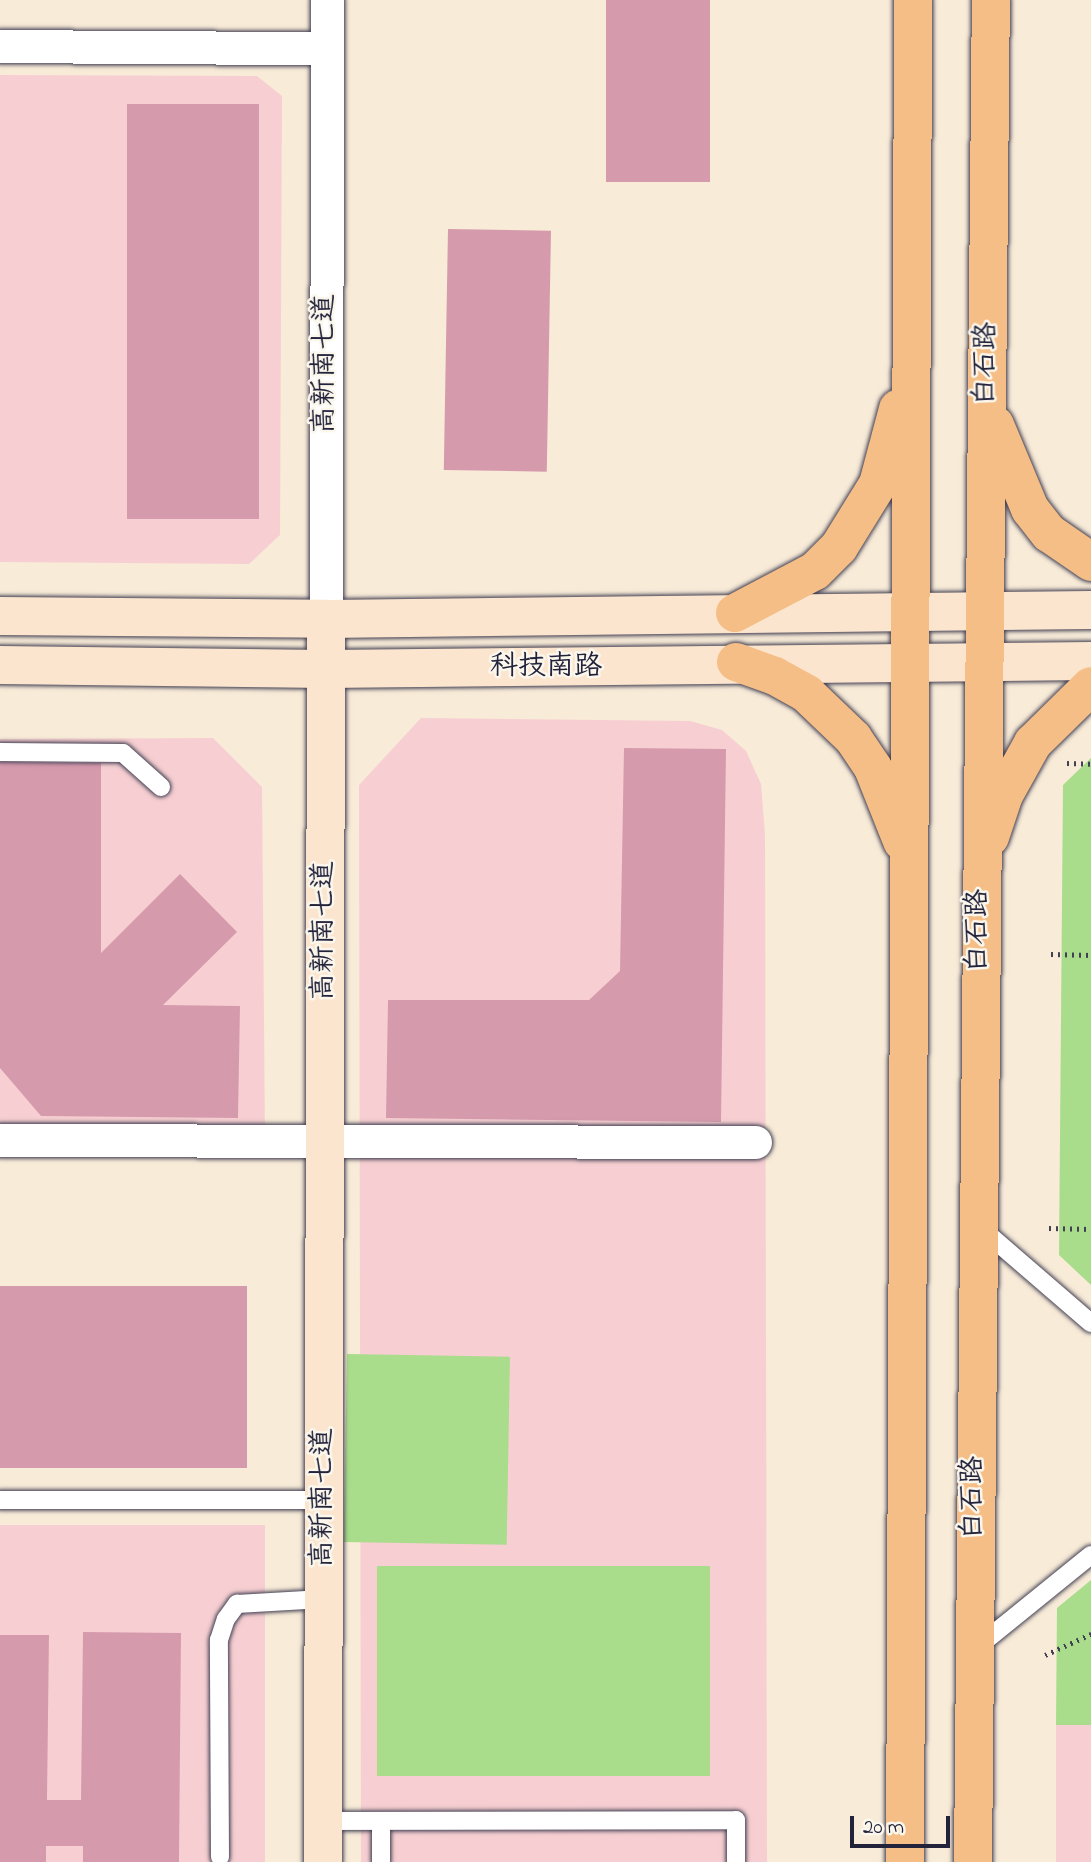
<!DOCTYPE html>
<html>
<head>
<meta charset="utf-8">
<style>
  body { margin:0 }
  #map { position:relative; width:1091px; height:1862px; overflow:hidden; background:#f8ebd8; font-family:"Indie Flower","LXGW WenKai TC",sans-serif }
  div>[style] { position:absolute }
  .built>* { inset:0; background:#f7cfd2; transform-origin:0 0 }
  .green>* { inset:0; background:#a9dc8b; transform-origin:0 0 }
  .building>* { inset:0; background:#d69aad; transform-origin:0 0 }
  .path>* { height:4.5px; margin-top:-2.25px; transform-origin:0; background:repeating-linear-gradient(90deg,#424053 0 2px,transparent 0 7px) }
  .roads { filter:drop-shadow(0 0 2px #424053) drop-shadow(0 0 2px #424053) }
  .service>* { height:18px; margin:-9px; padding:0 9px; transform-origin:9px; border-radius:9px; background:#fff }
  .minor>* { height:33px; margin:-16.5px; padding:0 16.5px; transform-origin:16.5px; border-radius:16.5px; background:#fff }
  .secondary>* { height:38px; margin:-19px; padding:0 19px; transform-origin:19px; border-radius:19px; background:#fbe5cf }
  .primary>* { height:38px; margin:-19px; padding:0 19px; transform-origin:19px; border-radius:19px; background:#f6be87 }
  span { translate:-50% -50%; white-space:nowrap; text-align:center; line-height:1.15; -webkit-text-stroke:5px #fbf7ec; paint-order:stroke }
  .street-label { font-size:28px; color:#22223b }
  .scale { position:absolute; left:850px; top:1816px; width:100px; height:32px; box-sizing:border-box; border:4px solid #22223b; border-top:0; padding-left:9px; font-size:21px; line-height:24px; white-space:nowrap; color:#22223b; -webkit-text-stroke:5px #fbf7ec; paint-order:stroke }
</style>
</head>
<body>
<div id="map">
  <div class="built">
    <i style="clip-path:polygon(0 75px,257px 76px,282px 96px,280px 535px,249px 564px,0 562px)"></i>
    <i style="clip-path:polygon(421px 718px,690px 721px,722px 730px,746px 751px,761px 784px,765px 835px,767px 1862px,361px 1862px,359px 785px)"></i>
    <i style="clip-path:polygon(213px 738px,262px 787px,265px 1141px,0 1140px,0 739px)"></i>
    <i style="left:0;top:1525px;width:265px;height:337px"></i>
    <i style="left:1056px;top:1725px;width:35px;height:137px"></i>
  </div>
  <div class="green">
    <i style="clip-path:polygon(1091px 758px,1091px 1285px,1059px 1255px,1063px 785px)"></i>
    <i style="left:347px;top:1354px;width:163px;height:188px;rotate:1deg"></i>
    <i style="left:377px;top:1566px;width:333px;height:210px"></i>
    <i style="clip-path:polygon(1091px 1580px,1091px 1725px,1056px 1725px,1057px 1608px)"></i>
  </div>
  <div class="building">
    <i style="left:606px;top:0;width:104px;height:182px"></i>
    <i style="left:127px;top:104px;width:132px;height:415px"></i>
    <i style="left:448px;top:229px;width:103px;height:241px;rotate:1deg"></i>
    <i style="clip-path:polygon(624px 748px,726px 749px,721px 1122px,386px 1118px,388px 1000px,589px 1000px,620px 971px)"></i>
    <i style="clip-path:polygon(0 762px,101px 763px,101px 953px,180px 874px,237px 932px,163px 1005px,240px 1006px,238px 1118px,41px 1116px,0 1068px)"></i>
    <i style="left:0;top:1286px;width:247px;height:182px"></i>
    <i style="clip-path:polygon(83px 1632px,181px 1633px,179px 1862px,83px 1862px,83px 1846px,46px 1846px,46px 1862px,0 1862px,0 1635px,49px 1635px,47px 1800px,81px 1800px)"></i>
  </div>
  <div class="path">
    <i style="left:1067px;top:763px;width:24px;rotate:2deg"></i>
    <i style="left:1051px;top:954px;width:40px;rotate:1.4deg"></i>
    <i style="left:1049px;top:1228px;width:42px;rotate:1.4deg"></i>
    <i style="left:1045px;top:1655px;width:51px;rotate:-24.5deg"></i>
  </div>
  <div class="roads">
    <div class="service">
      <i style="left:0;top:752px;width:123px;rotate:0.5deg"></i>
      <i style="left:123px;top:753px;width:51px;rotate:41.8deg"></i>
      <i style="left:982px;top:1229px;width:144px;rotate:40.8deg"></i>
      <i style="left:0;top:1500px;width:324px"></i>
      <i style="left:976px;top:1648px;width:148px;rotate:-39deg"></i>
      <i style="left:323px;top:1821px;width:413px;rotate:-0.1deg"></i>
      <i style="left:736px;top:1820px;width:42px;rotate:90deg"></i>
      <i style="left:220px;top:1857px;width:217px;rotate:-90.3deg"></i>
      <i style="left:219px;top:1640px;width:22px;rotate:-72deg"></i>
      <i style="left:226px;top:1619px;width:19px;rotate:-54deg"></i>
      <i style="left:237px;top:1604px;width:86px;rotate:-3.3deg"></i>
      <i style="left:381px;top:1862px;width:41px;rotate:-90deg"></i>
    </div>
    <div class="minor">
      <i style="left:0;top:46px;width:327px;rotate:0.4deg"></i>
      <i style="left:326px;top:619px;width:619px;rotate:-89.91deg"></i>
      <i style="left:0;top:1140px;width:755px;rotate:0.15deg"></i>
    </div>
    <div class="secondary">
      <i style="left:0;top:616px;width:326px;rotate:0.5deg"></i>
      <i style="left:326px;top:619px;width:765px;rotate:-0.67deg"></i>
      <i style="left:0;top:665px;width:326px;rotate:0.7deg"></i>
      <i style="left:326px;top:669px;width:765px;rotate:-0.6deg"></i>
      <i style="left:323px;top:1862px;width:1243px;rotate:-89.86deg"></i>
    </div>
    <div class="primary">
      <i style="left:995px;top:425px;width:91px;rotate:67.4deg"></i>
      <i style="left:1030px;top:509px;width:31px;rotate:52deg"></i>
      <i style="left:1049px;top:533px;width:51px;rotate:34.6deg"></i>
      <i style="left:735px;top:613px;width:90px;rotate:-27.7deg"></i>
      <i style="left:815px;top:571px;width:34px;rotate:-45deg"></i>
      <i style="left:839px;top:547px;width:74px;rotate:-58.2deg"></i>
      <i style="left:878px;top:484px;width:78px;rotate:-75.1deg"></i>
      <i style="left:736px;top:662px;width:41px;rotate:19.7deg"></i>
      <i style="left:775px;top:676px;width:37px;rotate:29deg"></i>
      <i style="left:807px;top:694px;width:64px;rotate:43.7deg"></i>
      <i style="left:853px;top:738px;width:36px;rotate:56deg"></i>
      <i style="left:873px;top:768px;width:79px;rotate:68.3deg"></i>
      <i style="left:990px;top:837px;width:44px;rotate:-71.6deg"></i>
      <i style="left:1004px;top:795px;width:60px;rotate:-60.9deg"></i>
      <i style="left:1033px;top:743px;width:81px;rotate:-44.5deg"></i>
      <i style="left:905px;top:1862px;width:1862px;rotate:-89.75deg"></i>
      <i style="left:973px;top:1862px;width:1862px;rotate:-89.45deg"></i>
    </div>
  </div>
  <div class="street-label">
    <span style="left:326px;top:364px;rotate:-90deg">高新南七道</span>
    <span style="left:987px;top:364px;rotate:-89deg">白石路</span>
    <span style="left:546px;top:668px">科技南路</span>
    <span style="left:325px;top:931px;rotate:-90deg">高新南七道</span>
    <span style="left:979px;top:931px;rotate:-90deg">白石路</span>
    <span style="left:324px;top:1498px;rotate:-90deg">高新南七道</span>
    <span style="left:974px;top:1498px;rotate:-90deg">白石路</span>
  </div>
  <div class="scale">20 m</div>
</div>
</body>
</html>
